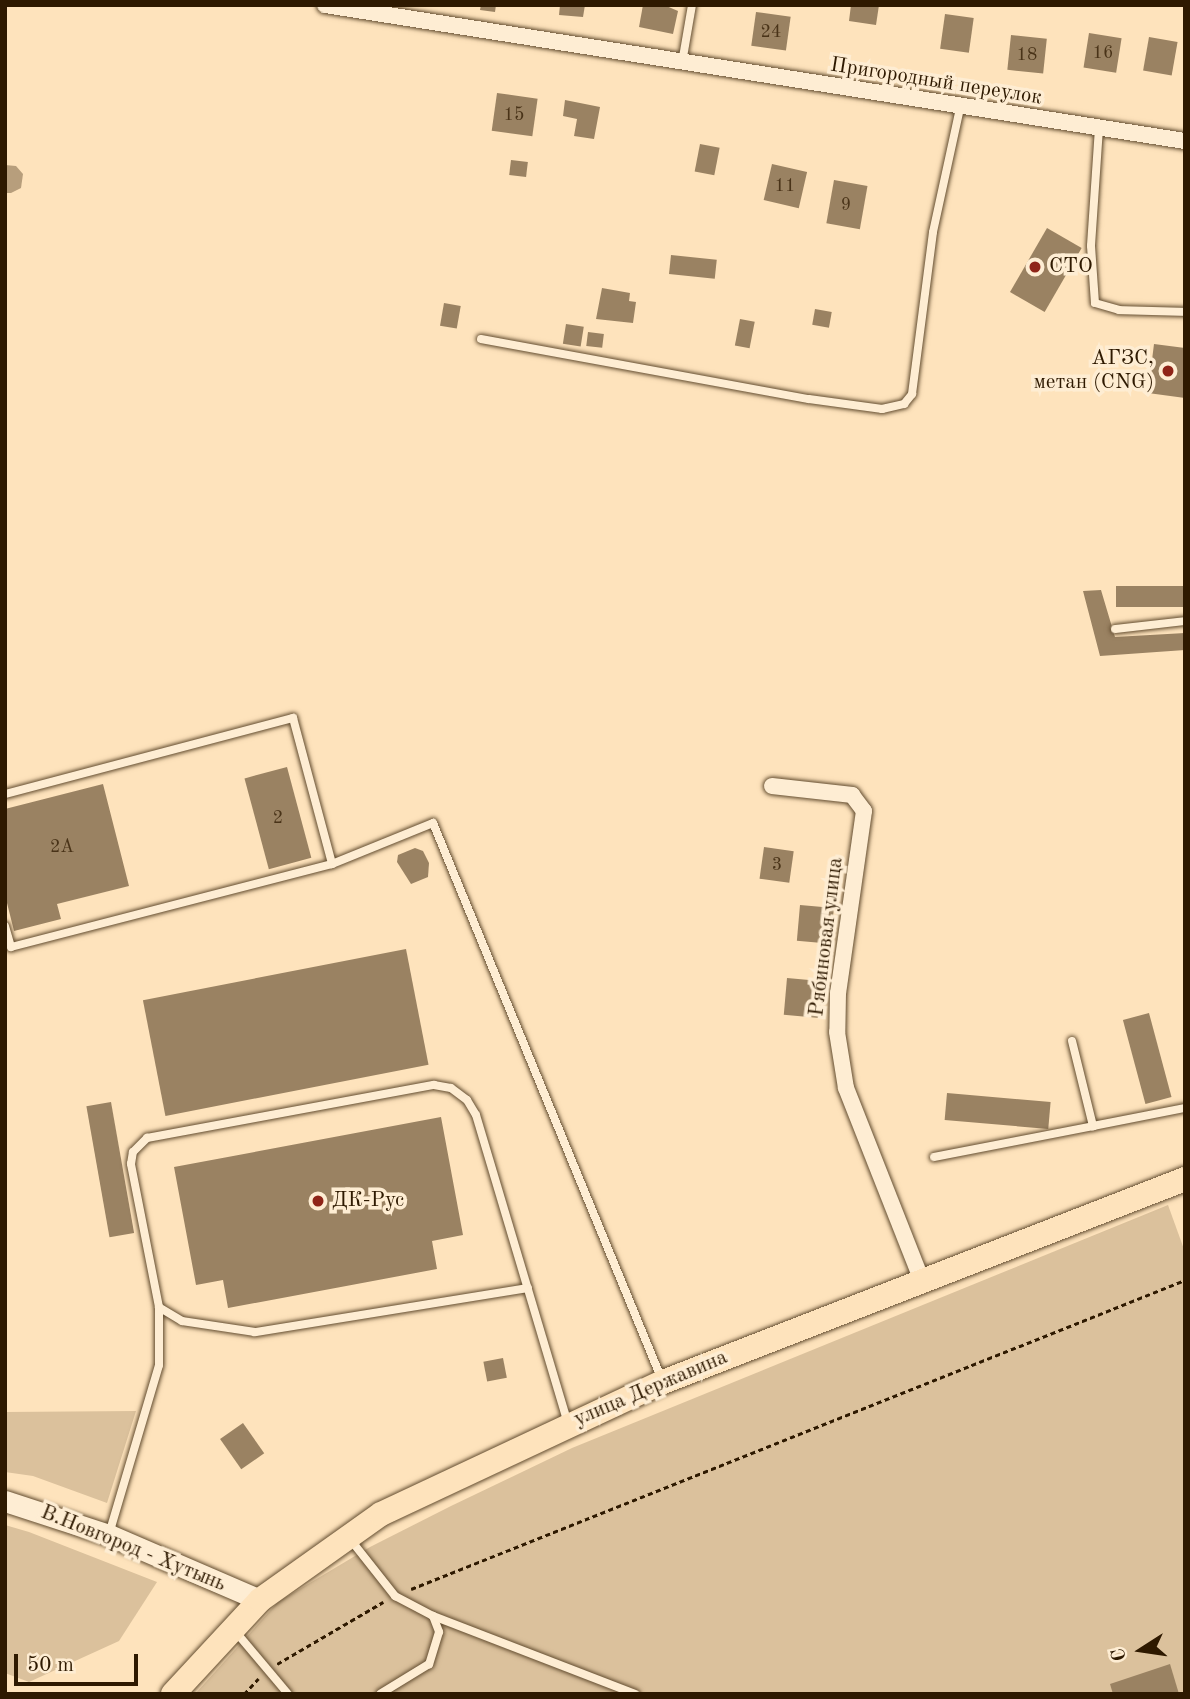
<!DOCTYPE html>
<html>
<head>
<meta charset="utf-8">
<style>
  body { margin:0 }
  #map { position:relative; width:1190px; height:1699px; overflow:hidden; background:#fee3bc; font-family:"Old Standard TT",serif }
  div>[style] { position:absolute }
  .green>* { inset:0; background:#dbc19c }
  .water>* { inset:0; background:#b79e7c }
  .building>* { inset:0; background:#9a8262; transform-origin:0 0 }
  .path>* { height:2.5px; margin-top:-1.25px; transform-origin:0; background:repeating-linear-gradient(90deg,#2e1900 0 5px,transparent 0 8.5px) }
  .roads { filter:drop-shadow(0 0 2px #624c2f) drop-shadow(0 0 2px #624c2f) }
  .lane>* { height:8px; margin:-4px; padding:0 4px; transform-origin:4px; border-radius:4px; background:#feedd3 }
  .street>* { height:16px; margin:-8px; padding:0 8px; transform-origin:8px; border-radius:8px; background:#feedd3 }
  .secondary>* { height:21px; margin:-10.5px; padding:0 10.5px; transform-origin:10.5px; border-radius:10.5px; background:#feedd3 }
  .primary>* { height:24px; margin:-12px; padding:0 12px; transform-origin:12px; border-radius:12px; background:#fee3bc }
  .dots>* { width:19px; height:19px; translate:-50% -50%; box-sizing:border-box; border:4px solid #feedd3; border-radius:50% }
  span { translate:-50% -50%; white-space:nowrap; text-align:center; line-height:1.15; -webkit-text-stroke:7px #feedd3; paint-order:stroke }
  .number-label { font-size:18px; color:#493318 }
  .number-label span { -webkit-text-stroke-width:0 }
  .street-label { font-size:21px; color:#2e1900 }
  .poi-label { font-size:21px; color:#2e1900 }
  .left { translate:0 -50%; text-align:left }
  .right { translate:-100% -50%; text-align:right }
  .frame { position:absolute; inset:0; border:7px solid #2e1900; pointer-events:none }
  .north { position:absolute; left:1106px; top:1615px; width:70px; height:70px; -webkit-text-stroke:5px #feedd3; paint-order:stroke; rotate:258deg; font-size:19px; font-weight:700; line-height:28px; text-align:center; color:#2e1900 }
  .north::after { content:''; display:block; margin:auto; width:24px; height:32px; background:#2e1900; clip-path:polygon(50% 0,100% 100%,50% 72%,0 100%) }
  .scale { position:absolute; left:14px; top:1654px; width:124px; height:32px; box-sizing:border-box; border:4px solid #2e1900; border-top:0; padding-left:9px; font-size:21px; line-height:24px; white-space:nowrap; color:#2e1900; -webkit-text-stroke:5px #feedd3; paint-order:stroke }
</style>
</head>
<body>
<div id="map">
  <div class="green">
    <i style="clip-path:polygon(1168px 1205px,1185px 1252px,1185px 1694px,195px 1694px,278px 1602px,370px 1547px,451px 1506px,572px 1448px)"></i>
    <i style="clip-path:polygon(136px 1411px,107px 1503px,33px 1476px,5px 1472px,5px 1412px)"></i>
    <i style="clip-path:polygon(5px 1525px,29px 1532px,157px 1582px,119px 1641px,29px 1682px,5px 1673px)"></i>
  </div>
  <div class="water">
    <i style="clip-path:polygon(5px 165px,16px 166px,23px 174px,21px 188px,11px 193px,5px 193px)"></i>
  </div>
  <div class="building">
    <i style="clip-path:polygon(481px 5px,496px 5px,495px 12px,480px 10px)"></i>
    <i style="clip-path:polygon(560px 5px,585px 5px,583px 17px,559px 15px)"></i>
    <i style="clip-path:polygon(643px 5px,664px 5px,678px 11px,673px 34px,639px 27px)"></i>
    <i style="clip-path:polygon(851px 5px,879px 5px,876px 25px,849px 21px)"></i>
    <i style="left:756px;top:12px;width:35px;height:34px;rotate:8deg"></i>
    <i style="left:945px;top:14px;width:29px;height:35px;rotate:8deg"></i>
    <i style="left:1089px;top:33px;width:33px;height:35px;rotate:9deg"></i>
    <i style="left:1011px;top:35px;width:36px;height:35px;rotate:6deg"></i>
    <i style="left:1149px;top:37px;width:29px;height:34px;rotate:10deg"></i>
    <i style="left:497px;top:93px;width:41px;height:38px;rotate:8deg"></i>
    <i style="clip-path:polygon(565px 100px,600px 107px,594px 139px,574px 136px,577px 119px,563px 116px)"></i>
    <i style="left:700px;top:144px;width:20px;height:28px;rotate:11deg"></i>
    <i style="left:511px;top:160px;width:17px;height:15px;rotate:7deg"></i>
    <i style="left:772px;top:164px;width:36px;height:37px;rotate:13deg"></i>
    <i style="left:834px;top:180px;width:34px;height:44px;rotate:10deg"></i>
    <i style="left:1047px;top:228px;width:40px;height:74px;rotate:30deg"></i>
    <i style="left:671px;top:255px;width:46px;height:19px;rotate:6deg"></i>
    <i style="clip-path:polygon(602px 288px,630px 293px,629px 301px,636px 302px,633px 323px,596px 319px)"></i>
    <i style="left:444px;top:303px;width:17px;height:23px;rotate:10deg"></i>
    <i style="left:815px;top:309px;width:17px;height:16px;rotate:10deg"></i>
    <i style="left:740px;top:319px;width:15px;height:27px;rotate:11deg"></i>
    <i style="left:566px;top:324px;width:18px;height:20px;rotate:9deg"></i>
    <i style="left:588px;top:332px;width:16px;height:14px;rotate:7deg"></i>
    <i style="clip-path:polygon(1154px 344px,1185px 348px,1185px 398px,1148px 393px)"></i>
    <i style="left:1185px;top:586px;width:21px;height:69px;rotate:90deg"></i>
    <i style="clip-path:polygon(1101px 590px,1115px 637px,1185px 633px,1185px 650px,1100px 656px,1083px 591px)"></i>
    <i style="left:287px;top:767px;width:94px;height:44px;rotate:75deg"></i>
    <i style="clip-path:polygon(103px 784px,129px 886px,57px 904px,61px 919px,14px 931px,5px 895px,5px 809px)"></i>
    <i style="left:764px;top:847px;width:30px;height:32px;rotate:8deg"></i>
    <i style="clip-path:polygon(415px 848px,423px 851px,429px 863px,428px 877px,411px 884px,397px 862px,398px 855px)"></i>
    <i style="left:800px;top:905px;width:34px;height:36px;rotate:5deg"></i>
    <i style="left:406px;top:949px;width:118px;height:268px;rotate:79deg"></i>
    <i style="left:787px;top:978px;width:36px;height:37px;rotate:5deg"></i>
    <i style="left:1149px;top:1013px;width:87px;height:27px;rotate:75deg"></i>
    <i style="left:947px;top:1093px;width:104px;height:27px;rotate:5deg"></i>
    <i style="left:111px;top:1102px;width:133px;height:25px;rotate:80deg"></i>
    <i style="clip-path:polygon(441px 1117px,463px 1235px,432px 1241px,437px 1269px,228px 1308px,223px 1280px,196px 1285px,174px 1167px)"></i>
    <i style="left:503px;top:1358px;width:20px;height:20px;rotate:79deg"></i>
    <i style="left:243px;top:1423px;width:37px;height:28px;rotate:55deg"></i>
    <i style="clip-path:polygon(1170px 1664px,1179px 1694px,1113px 1694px,1110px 1684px)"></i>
  </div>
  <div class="path">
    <i style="left:411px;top:1589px;width:833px;rotate:-21.76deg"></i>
    <i style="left:277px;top:1664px;width:123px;rotate:-30.3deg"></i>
    <i style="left:244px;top:1694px;width:21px;rotate:-47deg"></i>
  </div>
  <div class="roads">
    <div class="lane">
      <i style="left:682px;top:63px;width:59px;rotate:-80.2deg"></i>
      <i style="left:1099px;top:128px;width:118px;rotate:93.9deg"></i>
      <i style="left:1091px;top:246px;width:57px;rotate:86deg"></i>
      <i style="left:1095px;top:303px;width:25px;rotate:16deg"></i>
      <i style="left:1119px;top:310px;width:66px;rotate:1.7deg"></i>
      <i style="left:481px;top:339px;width:333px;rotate:10.4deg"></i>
      <i style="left:809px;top:399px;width:74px;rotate:7.8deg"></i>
      <i style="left:882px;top:409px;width:23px;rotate:-13deg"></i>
      <i style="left:904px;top:404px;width:13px;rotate:-51deg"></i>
      <i style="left:912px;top:394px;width:163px;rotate:-82.6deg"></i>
      <i style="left:933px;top:232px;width:127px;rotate:-77.7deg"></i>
      <i style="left:1115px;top:629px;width:70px;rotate:-6.5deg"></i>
      <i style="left:5px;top:794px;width:298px;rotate:-14.8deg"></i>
      <i style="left:293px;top:718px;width:151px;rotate:75deg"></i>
      <i style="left:5px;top:926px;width:22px;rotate:74deg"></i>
      <i style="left:11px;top:947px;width:332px;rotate:-14.5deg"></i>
      <i style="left:332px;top:864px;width:109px;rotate:-22.1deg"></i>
      <i style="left:433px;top:823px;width:602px;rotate:67.65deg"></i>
      <i style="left:1072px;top:1041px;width:88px;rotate:76.1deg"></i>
      <i style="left:1093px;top:1126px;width:94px;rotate:-11.1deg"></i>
      <i style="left:934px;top:1157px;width:162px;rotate:-11deg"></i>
      <i style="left:528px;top:1288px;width:277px;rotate:170.8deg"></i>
      <i style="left:255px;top:1332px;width:74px;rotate:-171.4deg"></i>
      <i style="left:182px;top:1321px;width:27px;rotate:-149deg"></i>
      <i style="left:159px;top:1307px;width:146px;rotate:-101.1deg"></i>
      <i style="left:131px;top:1164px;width:12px;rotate:-81deg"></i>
      <i style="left:133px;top:1152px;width:20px;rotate:-45deg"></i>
      <i style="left:147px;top:1138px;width:292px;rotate:-10.5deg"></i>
      <i style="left:434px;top:1085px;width:17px;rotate:10deg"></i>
      <i style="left:451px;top:1088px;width:20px;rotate:37deg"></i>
      <i style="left:467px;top:1100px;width:17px;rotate:59deg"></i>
      <i style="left:476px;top:1115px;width:321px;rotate:73.4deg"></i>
      <i style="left:109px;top:1534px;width:176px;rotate:-73.5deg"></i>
      <i style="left:159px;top:1365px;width:58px;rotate:-90deg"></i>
      <i style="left:350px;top:1539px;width:73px;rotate:51.7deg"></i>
      <i style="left:395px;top:1596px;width:43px;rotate:27.8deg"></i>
      <i style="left:433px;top:1616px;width:17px;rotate:69deg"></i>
      <i style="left:439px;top:1632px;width:34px;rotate:107deg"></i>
      <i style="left:429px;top:1664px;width:57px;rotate:148.5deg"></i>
      <i style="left:433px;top:1616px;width:217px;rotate:21.1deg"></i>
      <i style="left:235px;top:1631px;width:82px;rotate:49.9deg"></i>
    </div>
    <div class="street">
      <i style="left:325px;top:5px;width:871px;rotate:8.99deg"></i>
      <i style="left:772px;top:786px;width:81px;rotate:6.4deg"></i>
      <i style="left:852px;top:795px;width:20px;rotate:53deg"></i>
      <i style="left:864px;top:811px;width:184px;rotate:98.1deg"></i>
      <i style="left:838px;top:993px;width:39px;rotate:91deg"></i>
      <i style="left:837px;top:1032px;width:57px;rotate:80.9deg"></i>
      <i style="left:846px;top:1088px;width:207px;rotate:68.5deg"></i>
    </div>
    <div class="secondary">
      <i style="left:5px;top:1501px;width:109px;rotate:18.1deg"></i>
      <i style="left:109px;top:1535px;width:164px;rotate:23.3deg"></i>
    </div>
    <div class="primary">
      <i style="left:173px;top:1694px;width:128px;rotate:-47.2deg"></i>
      <i style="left:260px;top:1600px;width:148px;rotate:-35.4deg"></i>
      <i style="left:381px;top:1514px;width:311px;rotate:-25.1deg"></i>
      <i style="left:663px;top:1382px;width:560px;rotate:-21.25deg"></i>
    </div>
  </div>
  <div class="dots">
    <i style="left:1035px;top:267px;background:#8f2418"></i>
    <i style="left:1168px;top:371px;background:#8f2418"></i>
    <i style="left:318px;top:1201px;background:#8f2418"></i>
  </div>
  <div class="number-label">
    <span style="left:771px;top:32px">24</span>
    <span style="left:1103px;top:53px">16</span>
    <span style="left:1027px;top:55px">18</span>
    <span style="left:514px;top:115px">15</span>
    <span style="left:785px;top:186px">11</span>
    <span style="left:846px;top:205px">9</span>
    <span style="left:278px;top:818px">2</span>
    <span style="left:62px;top:847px">2А</span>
    <span style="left:777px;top:865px">3</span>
  </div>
  <div class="street-label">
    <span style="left:936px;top:82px;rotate:9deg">Пригородный переулок</span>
    <span style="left:827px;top:937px;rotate:-83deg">Рябиновая улица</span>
    <span style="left:651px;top:1389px;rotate:-23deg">улица Державина</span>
    <span style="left:133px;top:1549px;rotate:22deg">В.Новгород - Хутынь</span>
  </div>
  <div class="poi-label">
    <span class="left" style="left:1049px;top:267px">СТО</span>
    <span class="right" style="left:1154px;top:371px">АГЗС,<br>метан (CNG)</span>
    <span class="left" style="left:332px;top:1201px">ДК-Рус</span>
  </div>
  <div class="frame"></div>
  <div class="north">С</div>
  <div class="scale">50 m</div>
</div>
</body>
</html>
